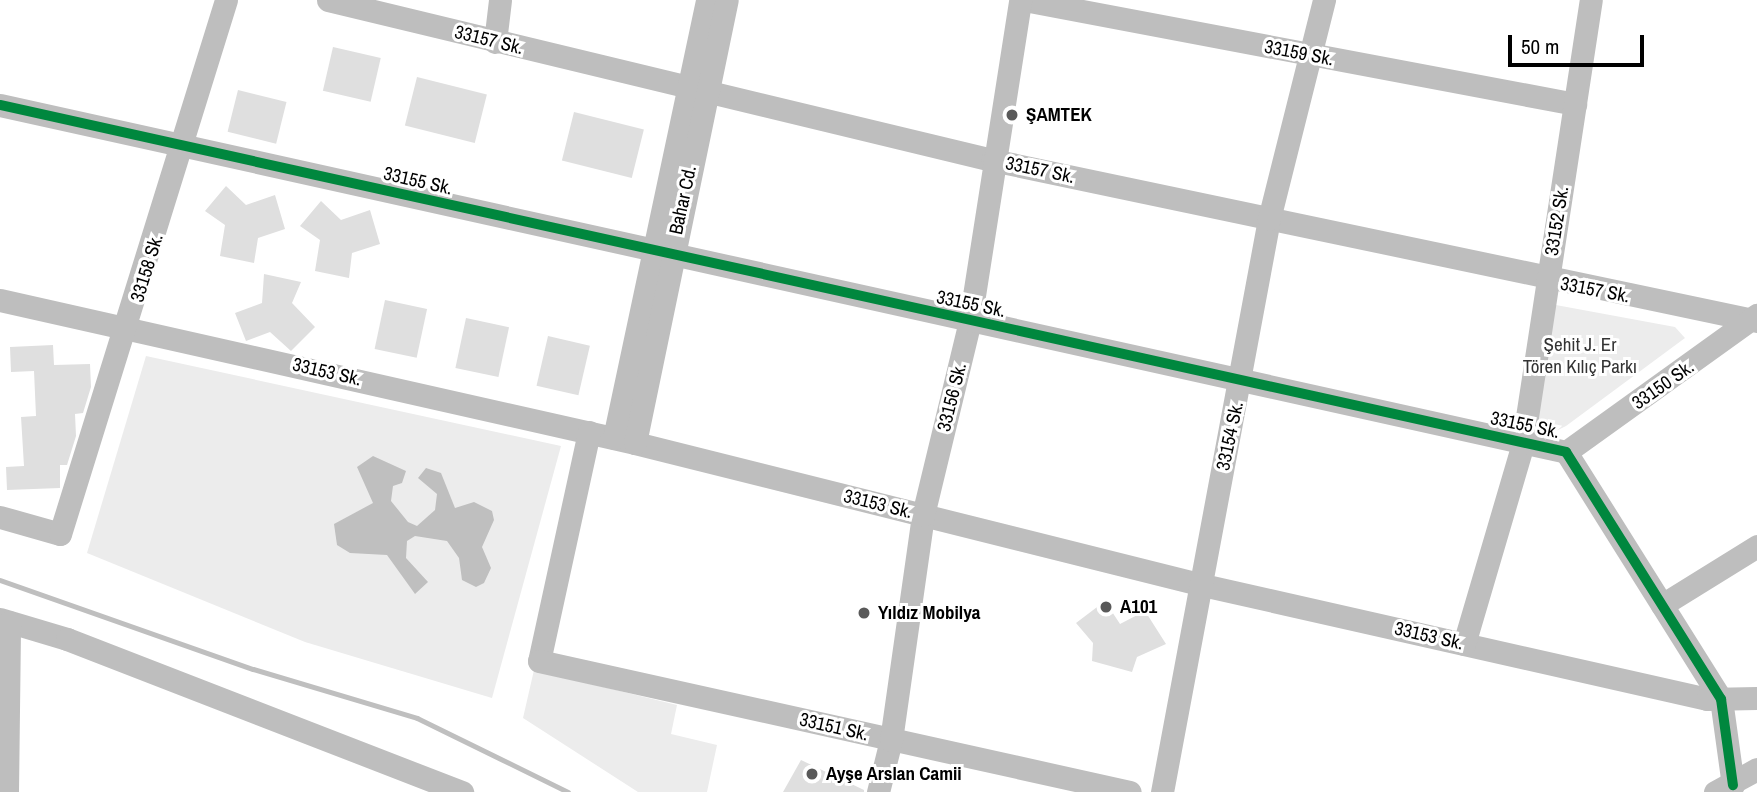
<!DOCTYPE html>
<html>
<head>
<meta charset="utf-8">
<style>
  body { margin:0 }
  #map { position:relative; width:1757px; height:792px; overflow:hidden; background:#fff; font-family:"Archivo Narrow",sans-serif }
  div>[style] { position:absolute }
  .green>* { inset:0; background:#ececec }
  .water>* { inset:0; background:#bfbfbf }
  .stream>* { height:5px; margin:-2.5px; padding:0 2.5px; transform-origin:2.5px; border-radius:2.5px; background:#bfbfbf }
  .building>* { inset:0; background:#dfdfdf; transform-origin:0 0 }
  .minor>* { height:23px; margin:-11.5px; padding:0 11.5px; transform-origin:11.5px; border-radius:11.5px; background:#bebebe }
  .cycleway>* { height:10px; margin:-5px; padding:0 5px; transform-origin:5px; border-radius:5px; background:#00873e }
  .dots>* { width:19px; height:19px; translate:-50% -50%; box-sizing:border-box; border:4px solid #fff; border-radius:50% }
  span { translate:-50% -50%; white-space:nowrap; text-align:center; line-height:1.15; -webkit-text-stroke:6px #fff; paint-order:stroke }
  .street-label { font-size:19px; color:#000 }
  .poi-label { font-size:19px; color:#000; font-weight:700 }
  .left { translate:0 -50%; text-align:left }
  .park-label { font-size:19px; color:#333 }
  .scale { position:absolute; left:1508px; top:35px; width:136px; height:32px; box-sizing:border-box; border:4px solid #000; border-top:0; padding-left:9px; font-size:21px; line-height:24px; white-space:nowrap; color:#000; -webkit-text-stroke:5px #fff; paint-order:stroke }
</style>
</head>
<body>
<div id="map">
  <div class="green">
    <i style="clip-path:polygon(1545px 303px,1675px 327px,1685px 338px,1566px 426px,1554px 432px,1533px 429px)"></i>
    <i style="clip-path:polygon(146px 356px,561px 446px,492px 698px,305px 642px,87px 553px)"></i>
    <i style="clip-path:polygon(534px 670px,677px 705px,671px 734px,717px 745px,707px 792px,638px 792px,523px 718px)"></i>
  </div>
  <div class="water">
    <i style="clip-path:polygon(373px 456px,406px 471px,402px 483px,393px 486px,391px 501px,408px 522px,417px 526px,435px 510px,437px 494px,418px 478px,426px 468px,441px 473px,455px 508px,474px 502px,492px 511px,494px 520px,482px 547px,491px 568px,484px 583px,476px 587px,462px 580px,459px 558px,447px 541px,415px 536px,407px 541px,406px 558px,428px 582px,415px 594px,387px 555px,350px 553px,337px 545px,334px 524px,373px 503px,357px 467px)"></i>
  </div>
  <div class="stream">
    <i style="left:0;top:580px;width:268px;rotate:19.4deg"></i>
    <i style="left:253px;top:669px;width:171px;rotate:16.6deg"></i>
    <i style="left:417px;top:718px;width:168px;rotate:26.1deg"></i>
  </div>
  <div class="building">
    <i style="left:333px;top:47px;width:49px;height:45px;rotate:13deg"></i>
    <i style="left:417px;top:77px;width:72px;height:50px;rotate:14deg"></i>
    <i style="left:238px;top:90px;width:50px;height:43px;rotate:14deg"></i>
    <i style="left:574px;top:112px;width:72px;height:50px;rotate:14deg"></i>
    <i style="clip-path:polygon(226px 186px,246px 205px,275px 195px,285px 229px,258px 238px,254px 263px,220px 256px,225px 225px,205px 211px)"></i>
    <i style="clip-path:polygon(321px 201px,341px 220px,370px 210px,380px 244px,352px 253px,349px 278px,315px 271px,320px 240px,300px 226px)"></i>
    <i style="clip-path:polygon(264px 274px,301px 282px,292px 303px,315px 327px,291px 351px,270px 332px,246px 341px,235px 313px,262px 303px)"></i>
    <i style="left:385px;top:300px;width:43px;height:50px;rotate:12deg"></i>
    <i style="left:466px;top:318px;width:44px;height:51px;rotate:12deg"></i>
    <i style="left:548px;top:336px;width:43px;height:51px;rotate:13deg"></i>
    <i style="clip-path:polygon(53px 345px,54px 365px,90px 364px,91px 387px,83px 413px,75px 414px,76px 436px,67px 465px,60px 465px,60px 488px,7px 490px,6px 467px,24px 466px,21px 417px,36px 416px,34px 371px,11px 372px,10px 347px)"></i>
    <i style="clip-path:polygon(1105px 601px,1120px 624px,1145px 611px,1166px 644px,1137px 657px,1132px 672px,1092px 661px,1093px 643px,1076px 623px)"></i>
    <i style="clip-path:polygon(801px 760px,864px 790px,864px 792px,783px 792px)"></i>
  </div>
  <div class="minor">
    <i style="left:328px;top:0;width:683px;rotate:13.55deg"></i>
    <i style="left:992px;top:160px;width:782px;rotate:11.88deg"></i>
    <i style="left:1024px;top:0;width:561px;rotate:10.69deg"></i>
    <i style="left:495px;top:42px;width:42px;rotate:-83.2deg"></i>
    <i style="left:0;top:105px;width:1604px;rotate:12.49deg"></i>
    <i style="left:1566px;top:452px;width:292px;rotate:57.9deg"></i>
    <i style="left:1721px;top:699px;width:87px;rotate:82.1deg"></i>
    <i style="left:0;top:300px;width:651px;rotate:12.69deg"></i>
    <i style="left:635px;top:443px;width:590px;rotate:14.04deg"></i>
    <i style="left:1207px;top:586px;width:513px;rotate:12.73deg"></i>
    <i style="left:1707px;top:699px;width:50px;rotate:-1.1deg"></i>
    <i style="left:589px;top:432px;width:234px;rotate:102.3deg"></i>
    <i style="left:539px;top:661px;width:605px;rotate:12.5deg"></i>
    <i style="left:614px;top:438px;width:448px;rotate:-78deg"></i>
    <i style="left:635px;top:443px;width:452px;rotate:-78.3deg"></i>
    <i style="left:1566px;top:452px;width:235px;rotate:-35.7deg"></i>
    <i style="left:0;top:517px;width:62px;rotate:15.8deg"></i>
    <i style="left:60px;top:534px;width:559px;rotate:-72.73deg"></i>
    <i style="left:1662px;top:605px;width:112px;rotate:-31.8deg"></i>
    <i style="left:0;top:619px;width:70px;rotate:16.6deg"></i>
    <i style="left:67px;top:639px;width:424px;rotate:21.2deg"></i>
    <i style="left:1464px;top:644px;width:209px;rotate:-73.6deg"></i>
    <i style="left:1523px;top:443px;width:448px;rotate:-81.3deg"></i>
    <i style="left:7px;top:792px;width:170px;rotate:-89.3deg"></i>
    <i style="left:878px;top:792px;width:54px;rotate:-76deg"></i>
    <i style="left:891px;top:740px;width:227px;rotate:-81.9deg"></i>
    <i style="left:923px;top:515px;width:200px;rotate:-76.4deg"></i>
    <i style="left:970px;top:321px;width:325px;rotate:-81.1deg"></i>
    <i style="left:1162px;top:792px;width:583px;rotate:-79.42deg"></i>
    <i style="left:1269px;top:219px;width:226px;rotate:-75.9deg"></i>
    <i style="left:1715px;top:792px;width:48px;rotate:-28.7deg"></i>
  </div>
  <div class="cycleway">
    <i style="left:0;top:105px;width:1604px;rotate:12.49deg"></i>
    <i style="left:1566px;top:452px;width:292px;rotate:57.9deg"></i>
    <i style="left:1721px;top:699px;width:87px;rotate:82.1deg"></i>
  </div>
  <div class="dots">
    <i style="left:1012px;top:115px;background:#595959"></i>
    <i style="left:1106px;top:607px;background:#595959"></i>
    <i style="left:864px;top:613px;background:#595959"></i>
    <i style="left:812px;top:774px;background:#595959"></i>
  </div>
  <div class="street-label">
    <span style="left:489px;top:40px;rotate:14deg">33157 Sk.</span>
    <span style="left:1299px;top:53px;rotate:11deg">33159 Sk.</span>
    <span style="left:1040px;top:170px;rotate:12deg">33157 Sk.</span>
    <span style="left:418px;top:181px;rotate:13deg">33155 Sk.</span>
    <span style="left:683px;top:200px;rotate:-78deg">Bahar Cd.</span>
    <span style="left:1557px;top:221px;rotate:-81deg">33152 Sk.</span>
    <span style="left:147px;top:268px;rotate:-73deg">33158 Sk.</span>
    <span style="left:1595px;top:290px;rotate:11deg">33157 Sk.</span>
    <span style="left:971px;top:304px;rotate:12deg">33155 Sk.</span>
    <span style="left:327px;top:372px;rotate:13deg">33153 Sk.</span>
    <span style="left:1663px;top:385px;rotate:-35deg">33150 Sk.</span>
    <span style="left:952px;top:397px;rotate:-76deg">33156 Sk.</span>
    <span style="left:1525px;top:425px;rotate:12deg">33155 Sk.</span>
    <span style="left:1230px;top:436px;rotate:-78deg">33154 Sk.</span>
    <span style="left:878px;top:504px;rotate:14deg">33153 Sk.</span>
    <span style="left:1429px;top:636px;rotate:13deg">33153 Sk.</span>
    <span style="left:834px;top:727px;rotate:13deg">33151 Sk.</span>
  </div>
  <div class="poi-label">
    <span class="left" style="left:1026px;top:115px">ŞAMTEK</span>
    <span class="left" style="left:1120px;top:607px">A101</span>
    <span class="left" style="left:878px;top:613px">Yıldız Mobilya</span>
    <span class="left" style="left:826px;top:774px">Ayşe Arslan Camii</span>
  </div>
  <div class="park-label">
    <span style="left:1580px;top:356px">Şehit J. Er<br>Tören Kılıç Parkı</span>
  </div>
  <div class="scale">50 m</div>
</div>
</body>
</html>
